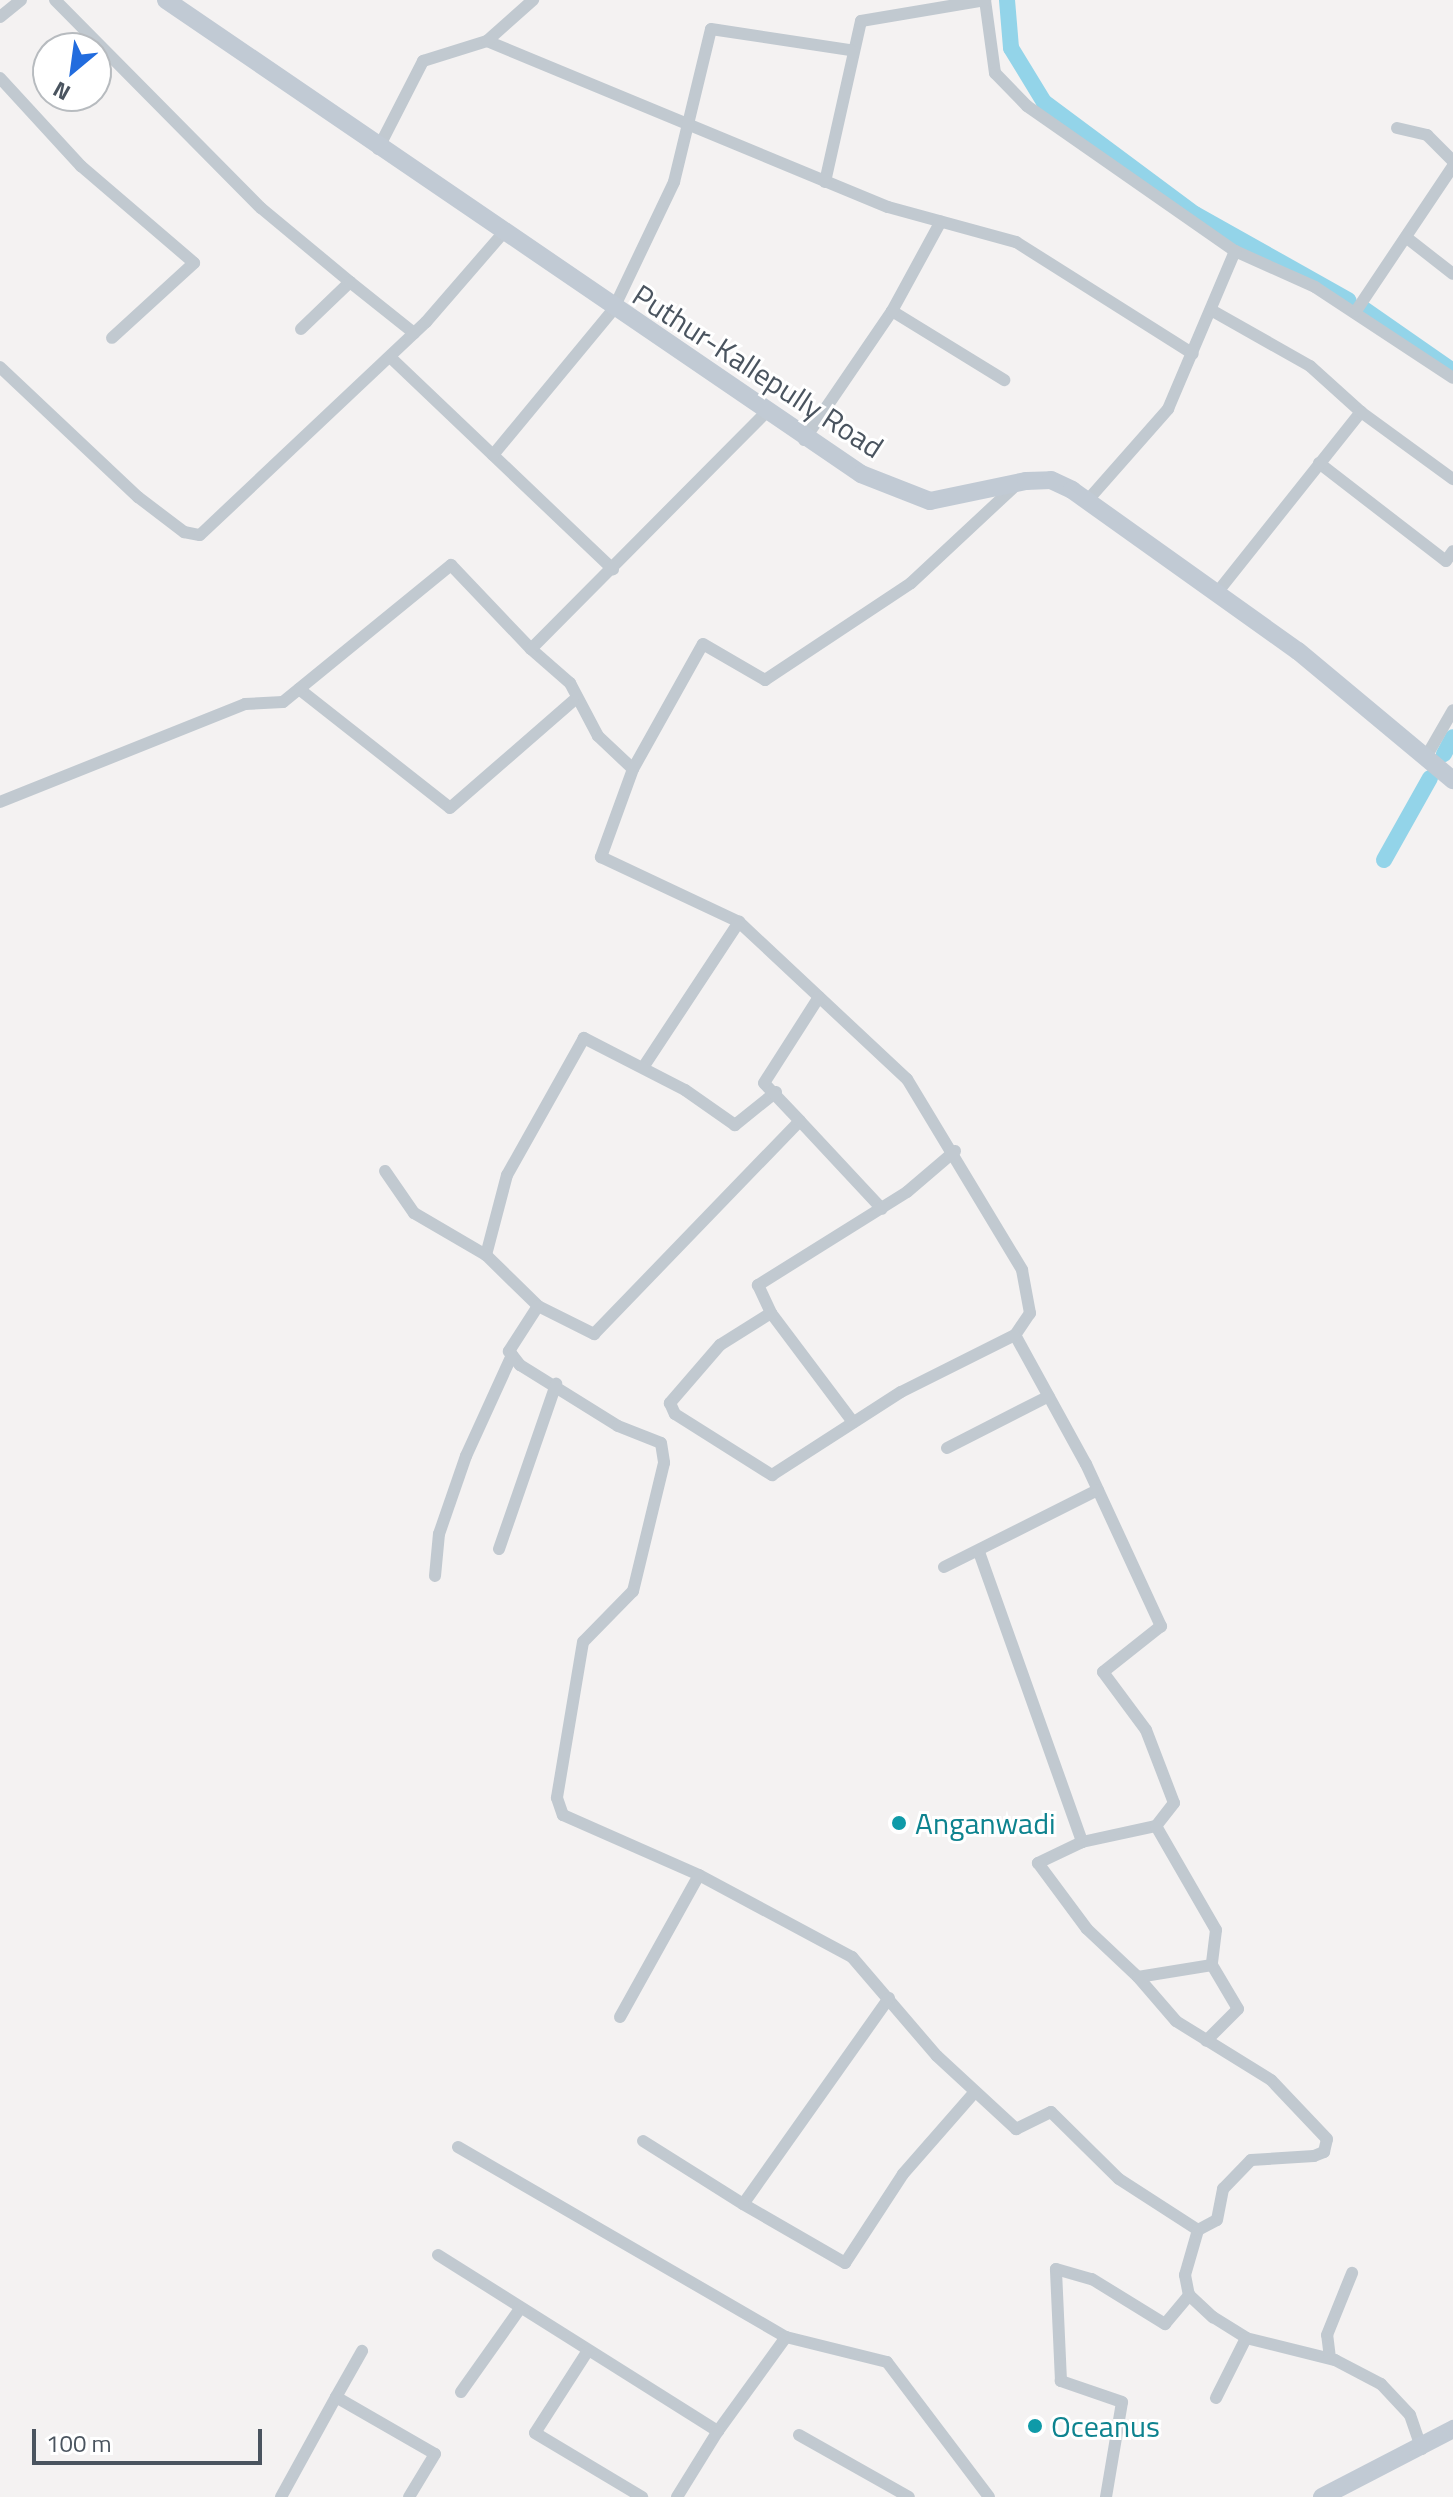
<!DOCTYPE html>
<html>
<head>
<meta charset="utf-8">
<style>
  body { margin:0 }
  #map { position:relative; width:1453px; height:2497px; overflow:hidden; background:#f4f2f2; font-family:"Titillium Web",sans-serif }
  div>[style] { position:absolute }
  .canal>* { height:16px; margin:-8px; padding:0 8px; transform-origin:8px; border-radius:8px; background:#93d4e9 }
  .street>* { height:12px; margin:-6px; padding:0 6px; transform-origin:6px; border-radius:6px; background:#c1c9d0 }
  .secondary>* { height:18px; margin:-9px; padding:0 9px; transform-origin:9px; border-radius:9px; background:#c1cad4 }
  .dots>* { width:22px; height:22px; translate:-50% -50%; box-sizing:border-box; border:4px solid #fff; border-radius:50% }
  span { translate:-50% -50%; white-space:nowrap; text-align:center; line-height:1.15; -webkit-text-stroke:6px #fff; paint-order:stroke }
  .street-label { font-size:30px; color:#4a545f }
  .culture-label { font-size:30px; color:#0d838f }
  .left { translate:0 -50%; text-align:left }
  .north { position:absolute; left:32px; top:32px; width:80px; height:80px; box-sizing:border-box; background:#fff; border:2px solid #b7bbbf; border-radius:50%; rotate:209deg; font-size:22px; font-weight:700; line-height:32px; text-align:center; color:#4a545f }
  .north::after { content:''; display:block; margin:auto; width:28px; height:36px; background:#226cde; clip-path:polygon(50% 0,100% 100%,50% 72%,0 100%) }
  .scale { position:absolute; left:32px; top:2429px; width:230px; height:36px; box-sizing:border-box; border:4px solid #4a545f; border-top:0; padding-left:10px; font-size:24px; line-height:28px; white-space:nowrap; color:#4a545f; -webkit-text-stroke:6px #fff; paint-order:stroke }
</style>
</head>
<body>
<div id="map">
  <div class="canal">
    <i style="left:1007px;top:0;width:48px;rotate:85.2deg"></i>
    <i style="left:1011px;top:48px;width:63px;rotate:58.6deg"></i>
    <i style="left:1044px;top:102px;width:188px;rotate:36.6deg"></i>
    <i style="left:1195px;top:214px;width:176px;rotate:29.3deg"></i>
    <i style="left:1364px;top:309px;width:108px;rotate:34.9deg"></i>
    <i style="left:1444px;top:754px;width:19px;rotate:-62deg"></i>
    <i style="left:1384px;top:860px;width:94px;rotate:-60.7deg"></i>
  </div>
  <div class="street">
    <i style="left:55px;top:0;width:293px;rotate:45.3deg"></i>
    <i style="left:261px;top:208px;width:116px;rotate:39.7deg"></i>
    <i style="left:985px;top:0;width:74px;rotate:82.2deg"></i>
    <i style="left:995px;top:73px;width:46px;rotate:45.9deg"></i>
    <i style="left:1027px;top:106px;width:254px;rotate:34.9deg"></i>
    <i style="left:1235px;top:251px;width:88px;rotate:24.2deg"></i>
    <i style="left:1315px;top:287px;width:165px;rotate:33.4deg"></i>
    <i style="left:0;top:17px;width:27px;rotate:-39deg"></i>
    <i style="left:487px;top:41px;width:434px;rotate:22.5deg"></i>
    <i style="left:888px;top:207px;width:133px;rotate:15.3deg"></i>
    <i style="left:1016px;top:242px;width:209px;rotate:32.3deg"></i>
    <i style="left:0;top:78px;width:120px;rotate:47.4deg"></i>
    <i style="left:81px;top:166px;width:149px;rotate:40.6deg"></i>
    <i style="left:194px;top:263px;width:111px;rotate:137.6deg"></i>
    <i style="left:1397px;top:128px;width:31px;rotate:13deg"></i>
    <i style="left:1427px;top:135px;width:37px;rotate:45deg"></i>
    <i style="left:378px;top:149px;width:99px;rotate:-62.9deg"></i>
    <i style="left:423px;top:61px;width:67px;rotate:-17.4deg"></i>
    <i style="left:487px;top:41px;width:62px;rotate:-41.7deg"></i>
    <i style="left:825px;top:182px;width:165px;rotate:-77.4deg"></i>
    <i style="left:861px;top:21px;width:126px;rotate:-9.6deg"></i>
    <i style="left:1407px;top:238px;width:58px;rotate:38deg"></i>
    <i style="left:1211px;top:310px;width:114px;rotate:29.5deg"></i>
    <i style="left:1310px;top:366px;width:69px;rotate:42deg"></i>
    <i style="left:892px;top:311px;width:132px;rotate:31.6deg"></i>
    <i style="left:1356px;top:311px;width:174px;rotate:-56.2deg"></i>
    <i style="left:301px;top:329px;width:68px;rotate:-43.8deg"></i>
    <i style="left:350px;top:282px;width:82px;rotate:38.6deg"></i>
    <i style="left:390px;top:357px;width:308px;rotate:43.6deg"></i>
    <i style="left:0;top:367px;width:190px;rotate:43.3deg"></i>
    <i style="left:138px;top:497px;width:58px;rotate:37.3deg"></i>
    <i style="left:184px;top:532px;width:16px;rotate:11deg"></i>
    <i style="left:200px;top:535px;width:311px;rotate:-43.3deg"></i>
    <i style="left:426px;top:322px;width:118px;rotate:-49.1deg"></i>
    <i style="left:804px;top:440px;width:156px;rotate:-55.7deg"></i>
    <i style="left:892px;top:311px;width:102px;rotate:-61.4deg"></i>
    <i style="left:493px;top:455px;width:188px;rotate:-50.4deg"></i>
    <i style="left:613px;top:310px;width:142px;rotate:-64.5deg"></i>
    <i style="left:674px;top:182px;width:157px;rotate:-76.4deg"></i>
    <i style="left:711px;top:29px;width:141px;rotate:8.6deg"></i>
    <i style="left:1319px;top:463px;width:160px;rotate:37.7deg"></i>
    <i style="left:1446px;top:561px;width:12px;rotate:-55deg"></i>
    <i style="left:1087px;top:501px;width:123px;rotate:-48.6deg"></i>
    <i style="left:1168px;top:409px;width:172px;rotate:-67deg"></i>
    <i style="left:1216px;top:594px;width:233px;rotate:-51.5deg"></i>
    <i style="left:1361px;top:412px;width:114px;rotate:36.1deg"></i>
    <i style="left:531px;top:649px;width:52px;rotate:41.1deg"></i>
    <i style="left:570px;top:683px;width:60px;rotate:62.2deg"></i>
    <i style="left:598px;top:736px;width:48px;rotate:43.3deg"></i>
    <i style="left:633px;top:769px;width:94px;rotate:110deg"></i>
    <i style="left:601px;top:857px;width:153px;rotate:25.2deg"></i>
    <i style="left:739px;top:922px;width:230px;rotate:43.1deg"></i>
    <i style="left:907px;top:1079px;width:223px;rotate:58.9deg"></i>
    <i style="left:1022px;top:1270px;width:44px;rotate:79.5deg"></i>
    <i style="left:1030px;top:1313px;width:27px;rotate:124deg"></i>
    <i style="left:1015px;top:1335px;width:147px;rotate:61.2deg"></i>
    <i style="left:1086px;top:1464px;width:179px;rotate:65.2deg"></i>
    <i style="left:1161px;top:1626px;width:74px;rotate:141.6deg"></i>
    <i style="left:1103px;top:1672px;width:72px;rotate:53.4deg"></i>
    <i style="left:1146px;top:1730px;width:78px;rotate:69deg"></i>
    <i style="left:1174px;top:1803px;width:29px;rotate:128deg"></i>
    <i style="left:299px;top:689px;width:192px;rotate:38.2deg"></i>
    <i style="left:450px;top:808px;width:163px;rotate:-41deg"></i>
    <i style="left:1426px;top:757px;width:54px;rotate:-60.1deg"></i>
    <i style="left:633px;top:769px;width:143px;rotate:-60.8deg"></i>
    <i style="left:703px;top:644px;width:72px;rotate:30.1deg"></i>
    <i style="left:765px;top:680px;width:175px;rotate:-33.6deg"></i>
    <i style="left:911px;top:583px;width:145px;rotate:-43deg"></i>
    <i style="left:0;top:802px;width:264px;rotate:-21.8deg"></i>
    <i style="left:245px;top:704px;width:38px;rotate:-3deg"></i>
    <i style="left:283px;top:702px;width:217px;rotate:-39.2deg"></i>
    <i style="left:451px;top:565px;width:116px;rotate:46.4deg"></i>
    <i style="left:531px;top:649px;width:332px;rotate:-45.2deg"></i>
    <i style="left:644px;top:1066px;width:173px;rotate:-56.6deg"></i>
    <i style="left:776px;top:1092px;width:53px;rotate:141.2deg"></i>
    <i style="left:735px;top:1125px;width:61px;rotate:-145deg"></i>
    <i style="left:685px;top:1090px;width:114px;rotate:-152.8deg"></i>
    <i style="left:584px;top:1038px;width:157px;rotate:119.3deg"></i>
    <i style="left:507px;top:1175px;width:83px;rotate:104.7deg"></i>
    <i style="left:486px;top:1255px;width:73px;rotate:44.4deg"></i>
    <i style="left:538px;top:1306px;width:63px;rotate:26.6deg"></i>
    <i style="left:594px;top:1334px;width:296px;rotate:-46deg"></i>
    <i style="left:800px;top:1121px;width:120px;rotate:47deg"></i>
    <i style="left:800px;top:1121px;width:52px;rotate:-133.5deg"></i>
    <i style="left:764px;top:1083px;width:102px;rotate:-57.4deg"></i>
    <i style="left:955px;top:1151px;width:63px;rotate:139.5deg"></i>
    <i style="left:907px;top:1192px;width:176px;rotate:148deg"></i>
    <i style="left:758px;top:1285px;width:31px;rotate:65deg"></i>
    <i style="left:771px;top:1313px;width:60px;rotate:147.9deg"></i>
    <i style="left:720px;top:1345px;width:77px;rotate:130.8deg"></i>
    <i style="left:670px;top:1403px;width:12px;rotate:66deg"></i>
    <i style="left:675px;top:1414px;width:115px;rotate:32.2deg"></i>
    <i style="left:772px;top:1475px;width:153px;rotate:-32.8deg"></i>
    <i style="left:901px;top:1392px;width:127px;rotate:-26.6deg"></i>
    <i style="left:385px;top:1171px;width:51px;rotate:55.4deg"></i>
    <i style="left:414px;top:1213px;width:83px;rotate:30.3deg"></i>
    <i style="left:538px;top:1306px;width:54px;rotate:122.8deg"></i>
    <i style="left:509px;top:1351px;width:18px;rotate:52deg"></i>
    <i style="left:520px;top:1365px;width:115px;rotate:31.9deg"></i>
    <i style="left:618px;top:1426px;width:46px;rotate:21.6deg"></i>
    <i style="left:661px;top:1443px;width:20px;rotate:81deg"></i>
    <i style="left:664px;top:1463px;width:132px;rotate:103.6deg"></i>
    <i style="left:633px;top:1591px;width:71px;rotate:134.4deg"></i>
    <i style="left:583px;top:1642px;width:158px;rotate:99.5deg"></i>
    <i style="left:557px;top:1798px;width:18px;rotate:71deg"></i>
    <i style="left:563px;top:1815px;width:149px;rotate:23.8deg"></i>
    <i style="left:699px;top:1875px;width:174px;rotate:28.2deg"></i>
    <i style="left:852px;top:1957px;width:130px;rotate:49.4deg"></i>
    <i style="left:937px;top:2056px;width:108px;rotate:42.7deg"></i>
    <i style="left:1016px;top:2129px;width:39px;rotate:-26deg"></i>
    <i style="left:1051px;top:2112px;width:95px;rotate:44.6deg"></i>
    <i style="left:1119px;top:2179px;width:94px;rotate:32.8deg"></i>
    <i style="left:1198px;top:2230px;width:47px;rotate:106.1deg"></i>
    <i style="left:1185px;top:2275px;width:20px;rotate:79deg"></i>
    <i style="left:1189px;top:2295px;width:33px;rotate:43deg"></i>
    <i style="left:1213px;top:2317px;width:39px;rotate:32deg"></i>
    <i style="left:1246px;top:2338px;width:92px;rotate:13.9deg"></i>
    <i style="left:1335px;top:2360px;width:52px;rotate:27.6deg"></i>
    <i style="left:1381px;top:2384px;width:42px;rotate:46.9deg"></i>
    <i style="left:1410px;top:2415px;width:36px;rotate:71deg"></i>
    <i style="left:771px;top:1313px;width:135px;rotate:53.1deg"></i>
    <i style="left:947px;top:1448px;width:114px;rotate:-27deg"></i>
    <i style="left:499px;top:1549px;width:175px;rotate:-70.9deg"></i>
    <i style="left:979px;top:1552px;width:308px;rotate:70.4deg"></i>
    <i style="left:1082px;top:1842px;width:76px;rotate:-12.2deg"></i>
    <i style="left:1156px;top:1826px;width:120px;rotate:60deg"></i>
    <i style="left:1216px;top:1930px;width:35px;rotate:97deg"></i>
    <i style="left:1212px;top:1965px;width:51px;rotate:59.4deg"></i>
    <i style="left:1238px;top:2009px;width:45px;rotate:135deg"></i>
    <i style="left:944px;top:1567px;width:172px;rotate:-26.6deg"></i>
    <i style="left:435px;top:1576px;width:42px;rotate:-84.6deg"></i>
    <i style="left:439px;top:1534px;width:83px;rotate:-70.9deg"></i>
    <i style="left:466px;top:1456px;width:111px;rotate:-65.5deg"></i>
    <i style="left:1082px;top:1842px;width:49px;rotate:154.5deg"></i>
    <i style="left:1038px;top:1863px;width:82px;rotate:53.4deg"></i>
    <i style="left:1087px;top:1929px;width:70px;rotate:43.3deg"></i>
    <i style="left:889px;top:1998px;width:252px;rotate:125.3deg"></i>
    <i style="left:743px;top:2204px;width:118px;rotate:30deg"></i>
    <i style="left:845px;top:2263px;width:106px;rotate:-56.9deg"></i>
    <i style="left:903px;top:2174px;width:108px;rotate:-48.8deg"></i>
    <i style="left:620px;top:2017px;width:162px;rotate:-60.9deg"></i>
    <i style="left:643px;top:2141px;width:118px;rotate:32.2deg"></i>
    <i style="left:458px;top:2147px;width:379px;rotate:30.1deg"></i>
    <i style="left:786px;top:2337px;width:104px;rotate:13.9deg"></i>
    <i style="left:887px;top:2362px;width:169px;rotate:52.9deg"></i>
    <i style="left:1198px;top:2230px;width:21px;rotate:-28deg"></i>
    <i style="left:1217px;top:2220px;width:32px;rotate:-79deg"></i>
    <i style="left:1223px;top:2189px;width:40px;rotate:-46deg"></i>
    <i style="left:1251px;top:2160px;width:63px;rotate:-3.6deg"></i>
    <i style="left:1314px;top:2156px;width:11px;rotate:-22deg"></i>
    <i style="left:1324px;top:2152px;width:13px;rotate:-77deg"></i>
    <i style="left:1327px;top:2139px;width:81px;rotate:-133.5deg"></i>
    <i style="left:1271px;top:2080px;width:112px;rotate:-148.2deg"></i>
    <i style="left:1176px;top:2021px;width:58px;rotate:-130.8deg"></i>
    <i style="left:1138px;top:1977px;width:75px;rotate:-9.2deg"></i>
    <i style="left:438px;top:2255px;width:331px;rotate:32.2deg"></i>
    <i style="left:718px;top:2431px;width:116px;rotate:-54.1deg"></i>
    <i style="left:587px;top:2352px;width:96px;rotate:122.7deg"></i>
    <i style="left:535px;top:2433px;width:125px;rotate:30.9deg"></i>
    <i style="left:1330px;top:2358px;width:23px;rotate:-97deg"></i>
    <i style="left:1327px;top:2335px;width:67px;rotate:-68deg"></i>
    <i style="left:461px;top:2392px;width:100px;rotate:-54.7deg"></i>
    <i style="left:336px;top:2397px;width:53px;rotate:-60.5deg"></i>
    <i style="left:1216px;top:2398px;width:67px;rotate:-63.4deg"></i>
    <i style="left:799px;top:2435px;width:126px;rotate:29.4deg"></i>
    <i style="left:281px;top:2497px;width:114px;rotate:-61.2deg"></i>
    <i style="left:336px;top:2397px;width:114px;rotate:29.9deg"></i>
    <i style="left:435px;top:2454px;width:50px;rotate:121.2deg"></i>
    <i style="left:677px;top:2497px;width:78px;rotate:-58.2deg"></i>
    <i style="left:1106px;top:2497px;width:96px;rotate:-80.4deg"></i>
    <i style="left:1122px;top:2402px;width:65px;rotate:-161deg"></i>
    <i style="left:1061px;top:2381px;width:112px;rotate:-92.6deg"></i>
    <i style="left:1056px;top:2269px;width:37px;rotate:16deg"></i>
    <i style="left:1092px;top:2279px;width:86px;rotate:31.7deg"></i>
    <i style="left:1165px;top:2324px;width:38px;rotate:-50deg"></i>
  </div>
  <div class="secondary">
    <i style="left:166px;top:0;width:841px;rotate:34.29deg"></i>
    <i style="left:861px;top:474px;width:74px;rotate:21.4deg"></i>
    <i style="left:930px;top:501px;width:98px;rotate:-11.8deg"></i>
    <i style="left:1026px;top:481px;width:25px;rotate:-2deg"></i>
    <i style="left:1051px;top:480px;width:23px;rotate:25deg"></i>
    <i style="left:1072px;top:490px;width:277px;rotate:35.5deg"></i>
    <i style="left:1298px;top:651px;width:202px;rotate:39.8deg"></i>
    <i style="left:1322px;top:2497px;width:148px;rotate:-27.4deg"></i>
  </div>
  <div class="dots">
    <i style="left:899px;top:1823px;background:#0f9aa8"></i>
    <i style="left:1035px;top:2426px;background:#0f9aa8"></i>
  </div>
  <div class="street-label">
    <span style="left:758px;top:371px;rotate:33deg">Puthur-Kallepully Road</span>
  </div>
  <div class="culture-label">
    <span class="left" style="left:915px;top:1823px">Anganwadi</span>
    <span class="left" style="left:1051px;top:2426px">Oceanus</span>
  </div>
  <div class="north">N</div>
  <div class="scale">100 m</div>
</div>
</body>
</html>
